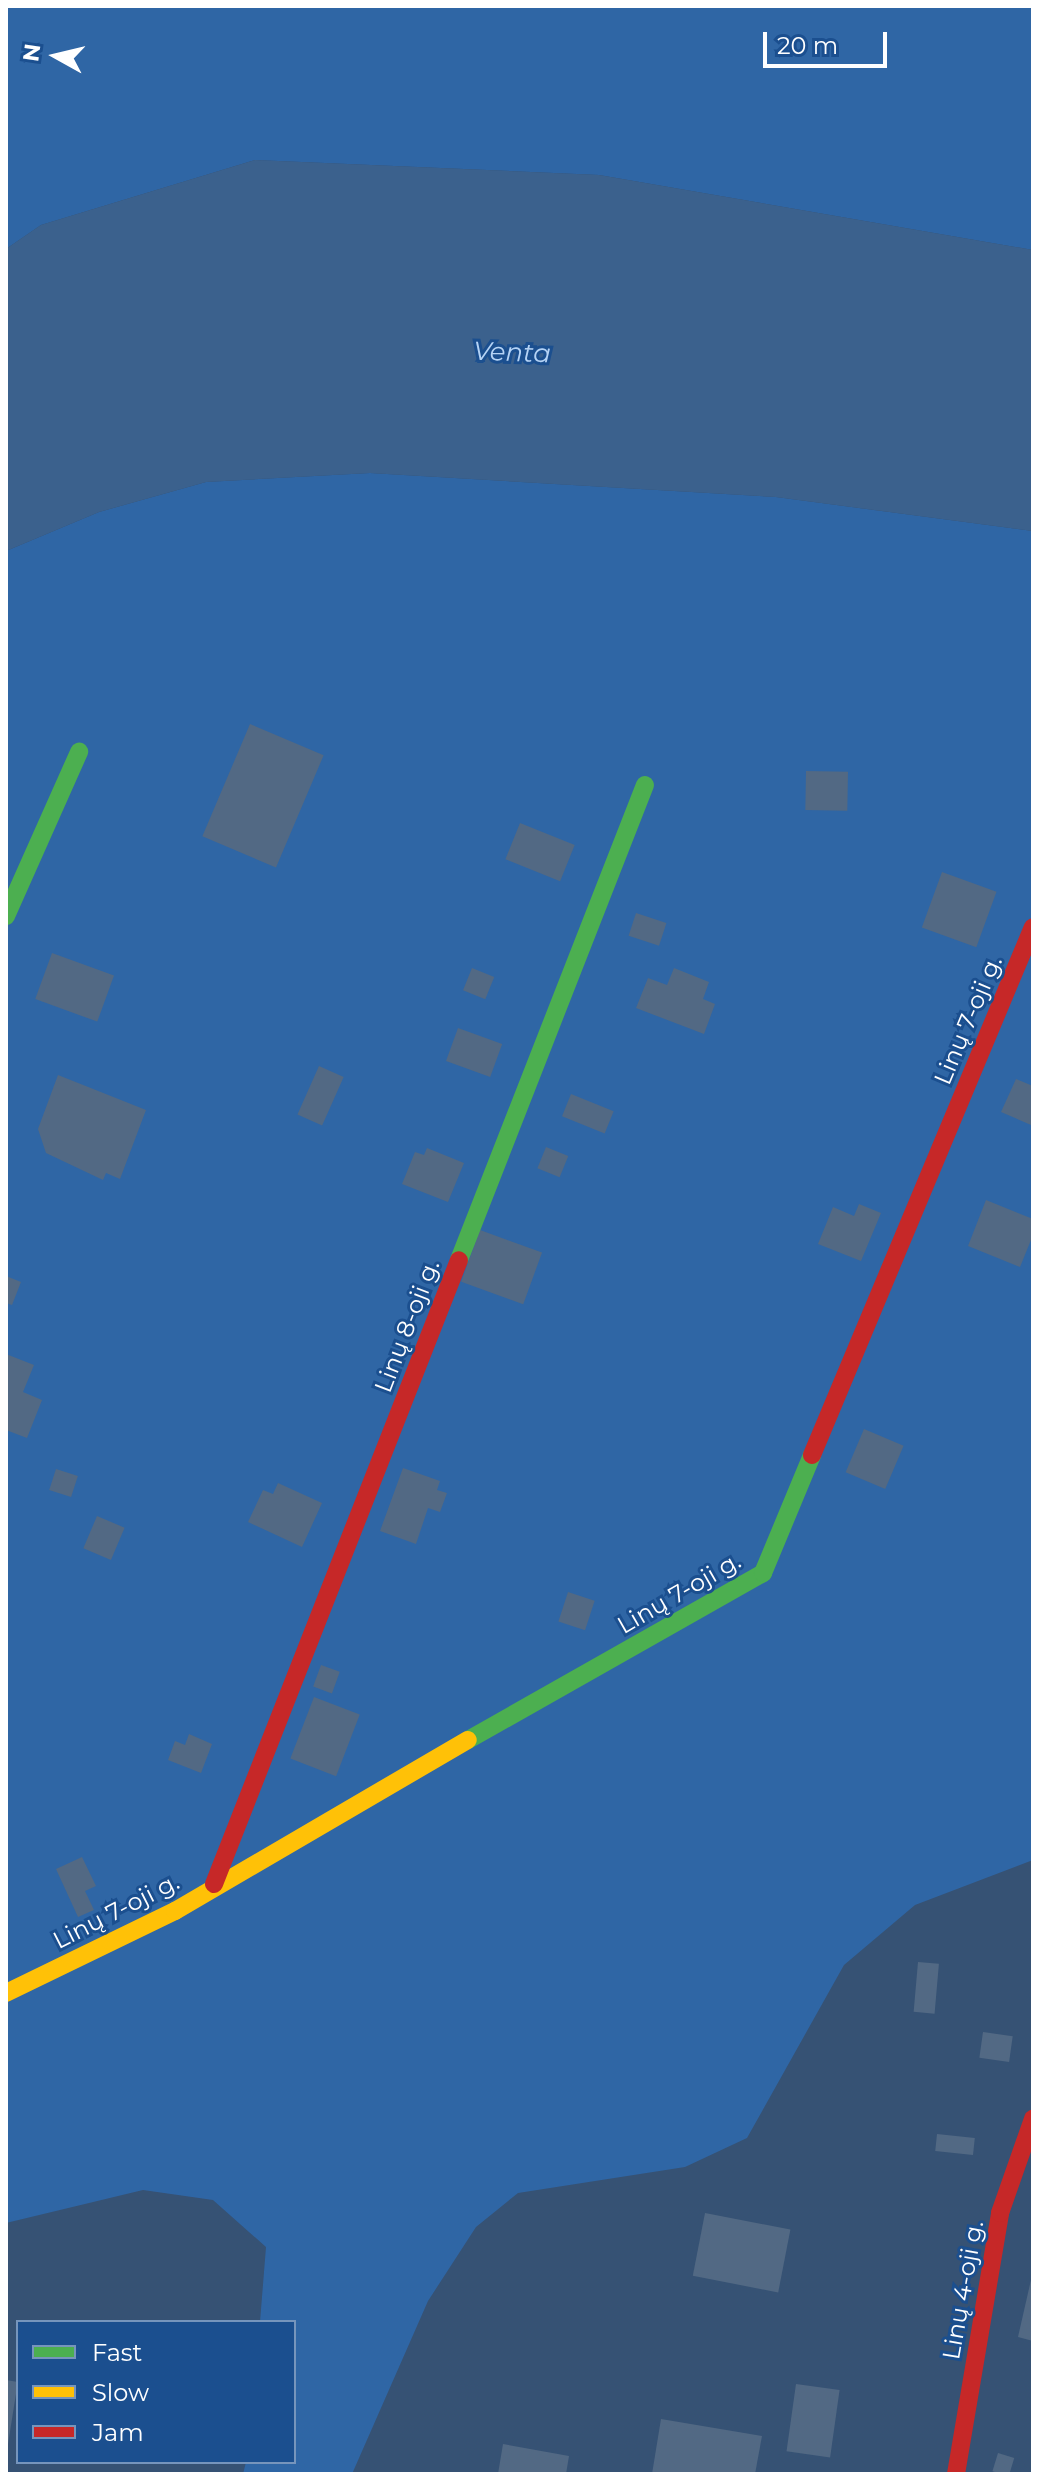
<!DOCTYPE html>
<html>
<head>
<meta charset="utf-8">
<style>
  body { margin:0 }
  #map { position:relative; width:1039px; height:2480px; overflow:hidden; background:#365274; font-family:Montserrat,sans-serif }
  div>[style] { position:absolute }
  .green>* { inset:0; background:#2f66a5 }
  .water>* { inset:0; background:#3b618d }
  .building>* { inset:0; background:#526984; transform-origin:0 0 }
  .fast>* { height:18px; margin:-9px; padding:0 9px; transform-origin:9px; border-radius:9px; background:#4caf50 }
  .slow>* { height:18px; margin:-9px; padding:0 9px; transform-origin:9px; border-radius:9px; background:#ffc107 }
  .jam>* { height:18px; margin:-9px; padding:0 9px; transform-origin:9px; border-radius:9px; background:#c62828 }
  span { translate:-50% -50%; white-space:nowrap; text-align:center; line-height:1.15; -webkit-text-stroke:6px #1b4f8f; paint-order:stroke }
  .street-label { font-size:24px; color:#fff }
  .water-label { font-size:26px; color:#b5d3f5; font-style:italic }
  .frame { position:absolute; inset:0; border:8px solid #fff; pointer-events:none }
  .legend { position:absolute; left:16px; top:2320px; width:280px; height:144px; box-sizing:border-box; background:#1b4f8f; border:2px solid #7695bc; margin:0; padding:10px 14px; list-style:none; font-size:24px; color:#fff }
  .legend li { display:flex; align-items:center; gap:16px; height:40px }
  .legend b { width:40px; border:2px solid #7695bc }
  .north { position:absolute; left:16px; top:16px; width:80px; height:80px; -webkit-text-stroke:6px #1b4f8f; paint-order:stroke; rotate:278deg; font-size:22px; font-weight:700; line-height:32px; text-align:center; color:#fff }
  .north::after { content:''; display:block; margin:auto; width:28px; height:36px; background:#fff; clip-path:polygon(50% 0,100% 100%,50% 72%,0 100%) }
  .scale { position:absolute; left:763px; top:32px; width:124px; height:36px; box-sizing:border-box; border:4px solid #fff; border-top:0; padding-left:10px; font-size:24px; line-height:28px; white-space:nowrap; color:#fff; -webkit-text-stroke:6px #1b4f8f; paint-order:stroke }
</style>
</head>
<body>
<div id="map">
  <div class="green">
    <i style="clip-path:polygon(6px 6px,1033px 6px,1033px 250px,599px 175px,255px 160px,41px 225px,6px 249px)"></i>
    <i style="clip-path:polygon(370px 473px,776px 497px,1033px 531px,1033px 1860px,915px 1905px,844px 1965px,747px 2138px,685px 2167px,518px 2193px,476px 2227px,428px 2301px,352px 2474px,243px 2474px,246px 2462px,294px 2462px,294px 2322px,260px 2322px,266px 2247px,213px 2200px,143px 2190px,6px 2223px,6px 551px,99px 512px,206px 482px)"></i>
  </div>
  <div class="water">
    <i style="clip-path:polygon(255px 160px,599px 175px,1033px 250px,1033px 531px,776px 497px,370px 473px,206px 482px,99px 512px,6px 551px,6px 249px,41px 225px)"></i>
  </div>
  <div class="building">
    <i style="left:250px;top:724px;width:80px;height:122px;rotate:23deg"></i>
    <i style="left:806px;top:771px;width:42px;height:39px;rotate:1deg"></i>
    <i style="left:520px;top:823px;width:59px;height:39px;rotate:22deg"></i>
    <i style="left:942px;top:872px;width:58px;height:59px;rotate:20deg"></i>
    <i style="left:636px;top:913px;width:32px;height:24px;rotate:18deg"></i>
    <i style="left:52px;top:953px;width:66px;height:49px;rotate:20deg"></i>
    <i style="left:472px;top:968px;width:24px;height:24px;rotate:22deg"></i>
    <i style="clip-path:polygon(674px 968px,709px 982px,703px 999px,715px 1004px,704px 1034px,636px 1008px,648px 978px,667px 985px)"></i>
    <i style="left:458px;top:1028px;width:47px;height:35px;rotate:20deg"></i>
    <i style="left:319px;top:1066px;width:27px;height:53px;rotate:24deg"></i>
    <i style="clip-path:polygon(58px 1075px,146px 1110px,120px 1179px,106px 1173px,103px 1180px,46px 1153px,38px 1129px)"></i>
    <i style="clip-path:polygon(1016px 1079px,1033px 1086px,1031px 1125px,1001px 1112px)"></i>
    <i style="left:571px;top:1094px;width:46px;height:24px;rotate:22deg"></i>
    <i style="left:546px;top:1147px;width:24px;height:23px;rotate:22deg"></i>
    <i style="clip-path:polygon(427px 1148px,464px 1163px,448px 1202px,402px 1184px,415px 1152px,424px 1155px)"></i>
    <i style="clip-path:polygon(986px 1200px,1033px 1219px,1033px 1235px,1020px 1267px,968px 1246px)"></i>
    <i style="clip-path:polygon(859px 1204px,881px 1213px,861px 1261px,818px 1244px,833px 1207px,854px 1216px)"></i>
    <i style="left:480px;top:1230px;width:66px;height:55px;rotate:20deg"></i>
    <i style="clip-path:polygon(6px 1276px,21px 1282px,12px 1305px,6px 1303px)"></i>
    <i style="clip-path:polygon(6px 1354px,34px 1365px,23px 1392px,42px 1400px,27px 1438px,6px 1430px)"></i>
    <i style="left:864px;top:1429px;width:43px;height:47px;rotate:23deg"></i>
    <i style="clip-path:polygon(403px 1468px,440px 1481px,437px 1490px,447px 1493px,440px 1512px,428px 1508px,416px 1544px,380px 1531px)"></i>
    <i style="left:56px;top:1469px;width:23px;height:22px;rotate:18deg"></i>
    <i style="clip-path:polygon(278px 1483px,322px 1503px,302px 1547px,248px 1522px,263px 1490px,273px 1494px)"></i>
    <i style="left:97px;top:1516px;width:30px;height:35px;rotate:23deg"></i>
    <i style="left:568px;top:1592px;width:28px;height:31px;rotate:18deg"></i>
    <i style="left:321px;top:1665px;width:20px;height:23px;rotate:20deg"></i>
    <i style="left:314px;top:1697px;width:49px;height:66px;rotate:21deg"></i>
    <i style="clip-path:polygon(189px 1734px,212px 1744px,201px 1773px,168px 1760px,175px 1741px,185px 1745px)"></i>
    <i style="clip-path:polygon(82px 1857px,96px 1886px,85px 1891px,94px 1910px,78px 1917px,56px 1869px)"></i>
    <i style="left:918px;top:1962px;width:21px;height:50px;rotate:5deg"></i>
    <i style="left:983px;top:2032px;width:30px;height:26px;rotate:8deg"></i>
    <i style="left:937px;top:2134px;width:38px;height:17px;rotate:6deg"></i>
    <i style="left:705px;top:2213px;width:87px;height:64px;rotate:11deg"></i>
    <i style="clip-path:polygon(1033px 2271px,1033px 2341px,1018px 2337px)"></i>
    <i style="left:6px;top:2380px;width:12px;height:71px;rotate:9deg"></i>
    <i style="left:796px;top:2384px;width:44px;height:68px;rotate:8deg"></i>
    <i style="clip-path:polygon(661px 2419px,762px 2436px,755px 2474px,652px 2474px)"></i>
    <i style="clip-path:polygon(503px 2444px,569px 2456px,566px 2474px,498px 2474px)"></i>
    <i style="left:998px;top:2453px;width:17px;height:19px;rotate:17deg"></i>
  </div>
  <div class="fast">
    <i style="left:6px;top:916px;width:180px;rotate:-66deg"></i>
    <i style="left:459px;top:1260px;width:510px;rotate:-68.62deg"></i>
    <i style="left:468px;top:1740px;width:339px;rotate:-29.5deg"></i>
    <i style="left:763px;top:1573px;width:128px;rotate:-67.4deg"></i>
  </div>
  <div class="slow">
    <i style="left:6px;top:1993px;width:188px;rotate:-25.9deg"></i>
    <i style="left:175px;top:1911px;width:339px;rotate:-30.3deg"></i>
  </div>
  <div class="jam">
    <i style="left:812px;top:1455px;width:572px;rotate:-67.29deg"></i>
    <i style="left:214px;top:1884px;width:670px;rotate:-68.56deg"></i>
    <i style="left:956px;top:2474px;width:265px;rotate:-80.4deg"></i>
    <i style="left:1000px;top:2213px;width:100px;rotate:-70.7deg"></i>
  </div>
  <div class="street-label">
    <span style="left:968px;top:1020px;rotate:-67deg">Linų 7-oji g.</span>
    <span style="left:407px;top:1326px;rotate:-69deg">Linų 8-oji g.</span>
    <span style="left:679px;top:1593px;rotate:-30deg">Linų 7-oji g.</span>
    <span style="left:116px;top:1911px;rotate:-27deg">Linų 7-oji g.</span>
    <span style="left:963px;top:2290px;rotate:-80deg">Linų 4-oji g.</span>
  </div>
  <div class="water-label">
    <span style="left:512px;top:353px;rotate:2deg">Venta</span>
  </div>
  <div class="frame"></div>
  <ul class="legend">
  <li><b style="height:10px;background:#4caf50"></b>Fast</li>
  <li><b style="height:10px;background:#ffc107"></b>Slow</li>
  <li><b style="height:10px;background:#c62828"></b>Jam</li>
  </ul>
  <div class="north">N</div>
  <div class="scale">20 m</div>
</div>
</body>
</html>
